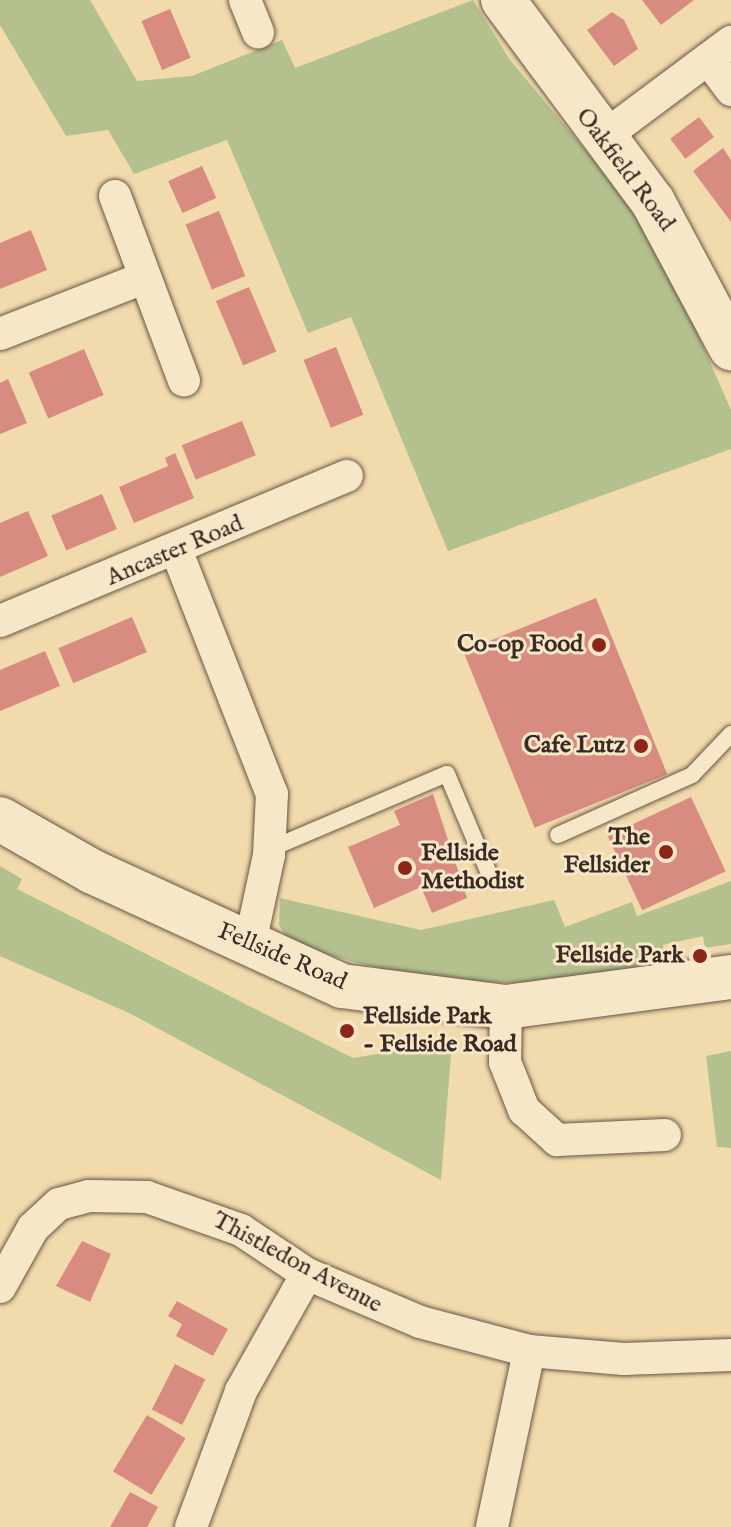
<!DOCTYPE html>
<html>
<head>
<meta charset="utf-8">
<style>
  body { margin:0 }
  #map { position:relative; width:731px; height:1527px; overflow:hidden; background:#f1daac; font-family:"IM FELL English",serif }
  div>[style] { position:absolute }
  .green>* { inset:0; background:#b4c18e }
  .building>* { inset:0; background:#d88b80; transform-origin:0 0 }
  .roads { filter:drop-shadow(0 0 2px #685646) drop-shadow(0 0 2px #685646) }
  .lane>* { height:16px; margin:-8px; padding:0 8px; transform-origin:8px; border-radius:8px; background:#f6e7c9 }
  .street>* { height:32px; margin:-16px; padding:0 16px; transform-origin:16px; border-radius:16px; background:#f6e7c9 }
  .secondary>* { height:44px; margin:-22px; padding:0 22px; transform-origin:22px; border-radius:22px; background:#f6e7c9 }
  .dots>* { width:22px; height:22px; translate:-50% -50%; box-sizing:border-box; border:4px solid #f6e7c9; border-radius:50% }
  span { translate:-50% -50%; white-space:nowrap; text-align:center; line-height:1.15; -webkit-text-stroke:6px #f6e7c9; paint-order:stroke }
  .street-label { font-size:24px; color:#3b2a24 }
  .poi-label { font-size:24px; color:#3b2a24; font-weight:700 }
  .right { translate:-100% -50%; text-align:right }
  .left { translate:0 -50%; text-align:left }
</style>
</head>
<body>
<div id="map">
  <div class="green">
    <i style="clip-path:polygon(0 0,90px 0,137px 81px,192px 76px,282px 40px,295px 68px,473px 0,510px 60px,624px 196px,670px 271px,731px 410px,731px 449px,448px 551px,351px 317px,308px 333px,227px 140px,134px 174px,108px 130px,66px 136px,0 25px)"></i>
    <i style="clip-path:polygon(0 866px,22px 879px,17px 889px,353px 1058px,452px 1042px,441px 1180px,129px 1013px,0 956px)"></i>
    <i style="clip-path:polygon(731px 881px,731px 944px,705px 948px,703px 936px,663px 945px,664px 962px,579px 984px,429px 981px,324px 954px,289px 940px,279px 925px,280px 898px,421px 930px,554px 900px,565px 927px,632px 902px,637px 916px)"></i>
    <i style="clip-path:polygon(731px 1051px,731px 1148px,717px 1147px,706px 1056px)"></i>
  </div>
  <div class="building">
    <i style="clip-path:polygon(642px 0,694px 0,661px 25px)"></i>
    <i style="left:170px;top:9px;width:53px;height:31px;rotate:67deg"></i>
    <i style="clip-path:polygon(612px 12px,624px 20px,638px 49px,614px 66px,587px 30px)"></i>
    <i style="left:699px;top:117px;width:25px;height:36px;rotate:53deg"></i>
    <i style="clip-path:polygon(723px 148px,731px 160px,731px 222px,693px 171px)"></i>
    <i style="left:202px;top:166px;width:35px;height:37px;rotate:66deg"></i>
    <i style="left:219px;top:211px;width:70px;height:36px;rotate:68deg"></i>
    <i style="clip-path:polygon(31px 230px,47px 270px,0 289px,0 243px)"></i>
    <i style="left:249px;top:287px;width:70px;height:36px;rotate:67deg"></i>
    <i style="left:336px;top:347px;width:73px;height:35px;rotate:68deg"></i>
    <i style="left:84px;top:349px;width:50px;height:60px;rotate:67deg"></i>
    <i style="clip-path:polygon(8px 379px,27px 423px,0 434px,0 383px)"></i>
    <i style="left:242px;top:421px;width:37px;height:65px;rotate:68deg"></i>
    <i style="clip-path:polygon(175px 453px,194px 498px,134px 523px,119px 487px,168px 466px,165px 458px)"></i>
    <i style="left:102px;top:494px;width:38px;height:55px;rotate:67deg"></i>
    <i style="clip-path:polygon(28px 511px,48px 556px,0 577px,0 523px)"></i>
    <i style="left:596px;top:598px;width:190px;height:143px;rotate:68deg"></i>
    <i style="left:132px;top:617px;width:38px;height:80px;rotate:67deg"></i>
    <i style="clip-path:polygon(45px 651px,60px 686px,0 711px,0 670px)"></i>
    <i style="clip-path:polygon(433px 794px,467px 898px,432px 913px,421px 887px,374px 908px,348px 847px,400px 825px,394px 811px)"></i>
    <i style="left:691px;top:797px;width:82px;height:92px;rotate:65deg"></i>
    <i style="clip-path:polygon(82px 1241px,111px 1254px,90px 1302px,56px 1286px)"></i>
    <i style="clip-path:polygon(177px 1301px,228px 1329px,213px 1356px,176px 1336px,182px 1324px,168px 1316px)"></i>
    <i style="left:175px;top:1364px;width:34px;height:51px;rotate:27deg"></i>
    <i style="left:147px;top:1415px;width:45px;height:66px;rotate:31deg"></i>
    <i style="clip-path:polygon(130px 1492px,158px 1507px,147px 1527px,110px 1527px)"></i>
  </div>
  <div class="roads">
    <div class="lane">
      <i style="left:558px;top:835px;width:147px;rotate:-24.1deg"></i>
      <i style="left:692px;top:775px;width:57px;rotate:-46.4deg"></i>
      <i style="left:270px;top:849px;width:192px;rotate:-23deg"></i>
      <i style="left:447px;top:774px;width:113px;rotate:67.1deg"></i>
    </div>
    <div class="street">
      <i style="left:245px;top:0;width:35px;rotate:68deg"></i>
      <i style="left:708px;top:59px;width:39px;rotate:53deg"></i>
      <i style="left:602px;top:138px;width:161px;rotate:-36.7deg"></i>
      <i style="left:115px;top:196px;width:197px;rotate:69.5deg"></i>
      <i style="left:0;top:334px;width:155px;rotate:-21.3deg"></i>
      <i style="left:177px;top:552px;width:260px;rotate:68.6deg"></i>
      <i style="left:272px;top:794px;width:61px;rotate:92.8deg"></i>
      <i style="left:269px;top:855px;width:91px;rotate:102.1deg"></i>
      <i style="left:0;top:621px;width:376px;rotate:-22.7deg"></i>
      <i style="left:506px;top:1007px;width:55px;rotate:91deg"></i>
      <i style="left:505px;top:1062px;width:52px;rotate:68.4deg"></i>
      <i style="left:524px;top:1110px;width:45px;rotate:42.3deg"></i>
      <i style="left:557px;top:1140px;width:108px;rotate:-2.7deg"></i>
      <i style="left:0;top:1287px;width:68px;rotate:-60.8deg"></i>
      <i style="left:33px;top:1228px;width:35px;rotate:-43deg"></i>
      <i style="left:59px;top:1204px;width:31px;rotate:-15deg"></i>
      <i style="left:89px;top:1196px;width:58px;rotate:1deg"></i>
      <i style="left:147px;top:1197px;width:100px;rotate:19.3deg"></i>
      <i style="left:241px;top:1230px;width:79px;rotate:33.7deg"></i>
      <i style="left:307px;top:1274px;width:123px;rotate:23deg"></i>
      <i style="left:420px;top:1322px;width:113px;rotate:14.9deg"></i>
      <i style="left:529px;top:1351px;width:95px;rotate:4.8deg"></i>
      <i style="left:624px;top:1359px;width:107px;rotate:-2.1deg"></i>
      <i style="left:191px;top:1527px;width:145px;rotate:-69.8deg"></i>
      <i style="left:241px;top:1391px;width:134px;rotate:-60.6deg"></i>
      <i style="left:492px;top:1527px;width:180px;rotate:-78.1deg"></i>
    </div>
    <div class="secondary">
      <i style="left:503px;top:0;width:252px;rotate:53.4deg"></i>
      <i style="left:653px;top:202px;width:166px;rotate:61.9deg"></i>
      <i style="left:0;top:819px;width:107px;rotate:29.7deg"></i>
      <i style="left:93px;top:872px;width:274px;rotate:24.6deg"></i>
      <i style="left:342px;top:986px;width:165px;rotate:7.3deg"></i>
      <i style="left:506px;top:1007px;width:227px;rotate:-7.6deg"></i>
    </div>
  </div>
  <div class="dots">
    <i style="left:599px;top:645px;background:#8f2418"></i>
    <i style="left:641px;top:746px;background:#8f2418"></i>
    <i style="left:666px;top:852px;background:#8f2418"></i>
    <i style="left:405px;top:868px;background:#8f2418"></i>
    <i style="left:700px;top:956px;background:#8f2418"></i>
    <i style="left:347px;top:1031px;background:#8f2418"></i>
  </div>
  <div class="street-label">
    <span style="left:625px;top:170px;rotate:53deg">Oakfield Road</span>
    <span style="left:175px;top:551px;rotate:-23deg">Ancaster Road</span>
    <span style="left:282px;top:957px;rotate:23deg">Fellside Road</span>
    <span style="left:297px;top:1263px;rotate:28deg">Thistledon Avenue</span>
  </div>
  <div class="poi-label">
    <span class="right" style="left:583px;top:645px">Co-op Food</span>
    <span class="right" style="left:625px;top:746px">Cafe Lutz</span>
    <span class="right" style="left:650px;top:852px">The<br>Fellsider</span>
    <span class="left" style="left:421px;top:868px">Fellside<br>Methodist</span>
    <span class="right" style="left:684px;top:956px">Fellside Park</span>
    <span class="left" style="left:363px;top:1031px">Fellside Park<br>- Fellside Road</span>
  </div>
</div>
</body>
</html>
